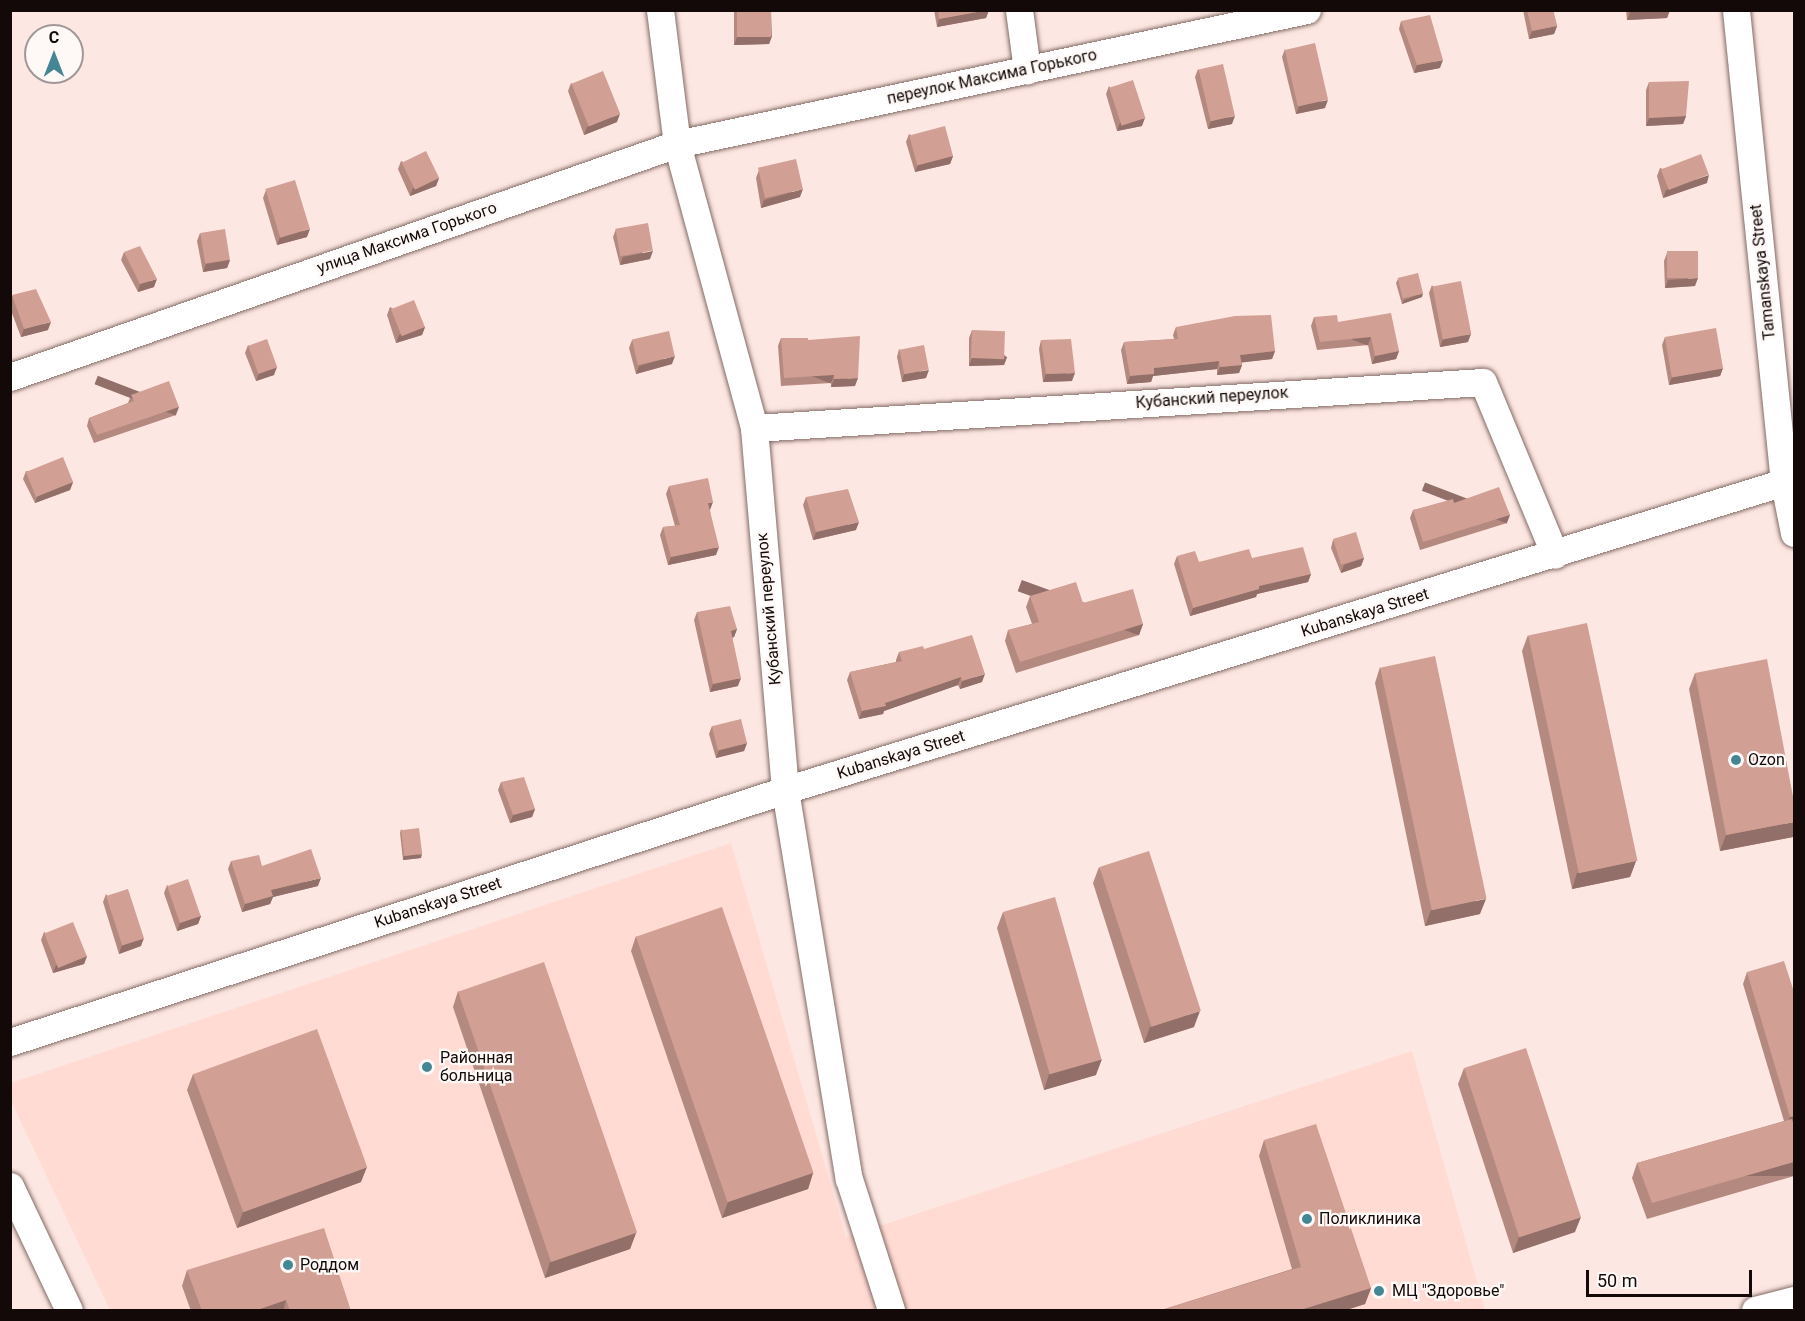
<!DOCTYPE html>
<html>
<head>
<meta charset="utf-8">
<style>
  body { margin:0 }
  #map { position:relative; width:1805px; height:1321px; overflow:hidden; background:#fde7e2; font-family:Roboto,sans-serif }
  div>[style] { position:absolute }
  .built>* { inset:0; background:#ffdbd3 }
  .roads { filter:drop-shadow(0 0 2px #826b65) drop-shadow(0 0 2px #826b65) }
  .street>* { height:27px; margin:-13.5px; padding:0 13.5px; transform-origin:13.5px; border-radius:13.5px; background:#fff }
  .wall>* { inset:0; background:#b4897f }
  .shaded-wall>* { inset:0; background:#926f68; transform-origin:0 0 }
  .building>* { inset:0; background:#d19f94; transform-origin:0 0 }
  .dots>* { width:16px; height:16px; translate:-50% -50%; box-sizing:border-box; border:3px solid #fef8f7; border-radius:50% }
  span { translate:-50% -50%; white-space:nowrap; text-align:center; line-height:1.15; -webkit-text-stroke:4.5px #fef8f7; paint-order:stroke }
  .street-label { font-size:16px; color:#120908 }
  .poi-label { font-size:16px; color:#120908 }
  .left { translate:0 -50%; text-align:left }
  .frame { position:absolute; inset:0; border:12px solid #120908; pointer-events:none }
  .north { position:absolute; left:24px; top:24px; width:60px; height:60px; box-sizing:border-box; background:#fef8f7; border:2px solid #a09897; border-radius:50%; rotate:0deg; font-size:16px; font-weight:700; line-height:24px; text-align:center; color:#120908 }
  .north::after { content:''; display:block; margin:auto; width:21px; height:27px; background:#438795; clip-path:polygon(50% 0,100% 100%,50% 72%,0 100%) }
  .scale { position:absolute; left:1586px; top:1270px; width:166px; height:27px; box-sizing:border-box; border:3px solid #120908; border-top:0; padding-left:8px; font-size:18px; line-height:21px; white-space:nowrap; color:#120908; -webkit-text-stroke:4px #fef8f7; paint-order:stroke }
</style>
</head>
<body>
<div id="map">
  <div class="built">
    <i style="clip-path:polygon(731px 843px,846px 1237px,1412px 1051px,1485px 1310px,110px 1310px,11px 1101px,11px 1083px)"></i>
  </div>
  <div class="roads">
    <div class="street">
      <i style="left:660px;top:10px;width:135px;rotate:82.8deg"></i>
      <i style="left:677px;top:144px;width:294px;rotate:74.8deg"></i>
      <i style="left:754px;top:428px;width:363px;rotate:85.1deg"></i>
      <i style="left:785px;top:790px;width:394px;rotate:80.7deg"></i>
      <i style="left:849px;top:1179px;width:138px;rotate:72.2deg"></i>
      <i style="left:1019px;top:10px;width:61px;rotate:82.4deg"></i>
      <i style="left:1736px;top:10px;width:475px;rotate:84.2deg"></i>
      <i style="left:1784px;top:483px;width:51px;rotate:78.7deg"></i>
      <i style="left:10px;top:377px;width:707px;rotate:-19.26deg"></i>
      <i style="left:677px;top:144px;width:644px;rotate:-12.01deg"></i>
      <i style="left:754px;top:428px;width:730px;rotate:-3.61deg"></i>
      <i style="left:1483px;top:382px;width:187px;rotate:67.4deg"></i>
      <i style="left:10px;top:1042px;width:815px;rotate:-18.01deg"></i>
      <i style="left:785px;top:790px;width:1056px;rotate:-17.13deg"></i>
      <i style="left:10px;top:1186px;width:137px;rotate:64.6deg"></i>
      <i style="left:1755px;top:1310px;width:40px;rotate:-14.4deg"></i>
    </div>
  </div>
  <div class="wall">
    <i style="clip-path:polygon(734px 10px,771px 10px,772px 36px,769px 44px,734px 45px)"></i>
    <i style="clip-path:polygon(934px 10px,989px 10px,986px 18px,937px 27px)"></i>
    <i style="clip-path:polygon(1523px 10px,1553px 10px,1557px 26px,1554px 34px,1529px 39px)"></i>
    <i style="clip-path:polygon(1626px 10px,1670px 10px,1667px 18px,1627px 20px)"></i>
    <i style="clip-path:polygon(1401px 21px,1440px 68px,1414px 73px,1399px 29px)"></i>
    <i style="clip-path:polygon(1285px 49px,1325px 108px,1296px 114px,1282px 57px)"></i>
    <i style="clip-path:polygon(1198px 69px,1232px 124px,1208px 129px,1195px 77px)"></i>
    <i style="clip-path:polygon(1649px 82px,1686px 116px,1683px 124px,1646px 126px,1646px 90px)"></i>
    <i style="clip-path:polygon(571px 83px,617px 122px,584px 135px,568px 91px)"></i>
    <i style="clip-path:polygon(1109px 86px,1142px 126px,1117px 131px,1106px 94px)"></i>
    <i style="clip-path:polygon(909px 134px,953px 156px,950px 164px,915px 172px,906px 142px)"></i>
    <i style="clip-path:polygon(401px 161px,439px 178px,436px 186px,410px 196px,398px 169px)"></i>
    <i style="clip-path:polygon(1660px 168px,1707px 183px,1663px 198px,1657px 176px)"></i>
    <i style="clip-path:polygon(759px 170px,800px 197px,761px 208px,756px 178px)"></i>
    <i style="clip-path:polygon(266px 190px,307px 237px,277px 245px,263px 198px)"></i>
    <i style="clip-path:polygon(616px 229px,650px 259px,620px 265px,613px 237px)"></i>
    <i style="clip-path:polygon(200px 233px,230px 260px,227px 268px,203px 272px,197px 241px)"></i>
    <i style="clip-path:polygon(124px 252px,154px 287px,138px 292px,121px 260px)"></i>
    <i style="clip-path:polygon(1667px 253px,1695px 286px,1665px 288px,1664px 261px)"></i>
    <i style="clip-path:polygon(1398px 279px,1422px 297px,1402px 304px,1396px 283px)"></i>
    <i style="clip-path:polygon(1432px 285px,1468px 342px,1440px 347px,1429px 293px)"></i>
    <i style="clip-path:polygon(12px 295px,48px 330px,21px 337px,10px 308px,10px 299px)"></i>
    <i style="clip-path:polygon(390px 307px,425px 327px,422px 335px,396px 343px,387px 315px)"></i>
    <i style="clip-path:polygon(1314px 317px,1338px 322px,1399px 351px,1396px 359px,1372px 364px,1368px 345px,1317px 350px,1311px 326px)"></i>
    <i style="clip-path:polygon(1176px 327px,1275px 351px,1272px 359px,1242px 362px,1242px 365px,1239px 373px,1217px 375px,1217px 369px,1153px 376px,1151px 382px,1127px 384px,1121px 350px,1124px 342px,1174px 339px,1173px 335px)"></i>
    <i style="clip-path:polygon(972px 330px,1007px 357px,1004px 365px,969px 366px,969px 338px)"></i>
    <i style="clip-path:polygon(1665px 337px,1723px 368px,1720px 376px,1669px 385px,1662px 345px)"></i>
    <i style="clip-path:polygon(781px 338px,808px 340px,855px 386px,831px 387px,831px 383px,781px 386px,778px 346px)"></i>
    <i style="clip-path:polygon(632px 340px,672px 364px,636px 374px,629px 348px)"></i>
    <i style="clip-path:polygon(1041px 340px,1072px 381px,1043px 382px,1039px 349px)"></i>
    <i style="clip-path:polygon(248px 345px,274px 375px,256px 381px,245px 353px)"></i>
    <i style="clip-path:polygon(899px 349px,926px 378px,902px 382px,897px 357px)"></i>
    <i style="clip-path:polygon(131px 395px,176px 415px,94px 443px,87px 426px,89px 418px,128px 403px)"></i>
    <i style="clip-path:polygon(26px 471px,73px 482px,70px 490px,35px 503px,23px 479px)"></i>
    <i style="clip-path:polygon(669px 486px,710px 510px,716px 555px,668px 565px,660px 535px,663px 527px,675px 526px,666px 494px)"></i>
    <i style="clip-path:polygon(806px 497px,856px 530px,813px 540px,803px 505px)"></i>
    <i style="clip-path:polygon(1454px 503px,1507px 523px,1420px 550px,1410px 518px,1413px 510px)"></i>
    <i style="clip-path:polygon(1333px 540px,1364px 558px,1361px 566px,1341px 573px,1331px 548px)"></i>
    <i style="clip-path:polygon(1177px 556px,1199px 562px,1252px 558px,1311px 574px,1308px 582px,1257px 594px,1256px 597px,1190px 616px,1174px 564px)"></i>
    <i style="clip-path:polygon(1030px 596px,1143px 624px,1139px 635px,1016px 673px,1005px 641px,1008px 630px,1032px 624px,1026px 607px)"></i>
    <i style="clip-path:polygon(697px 612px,737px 629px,734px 637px,732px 638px,738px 686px,710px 692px,694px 620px)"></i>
    <i style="clip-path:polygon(1528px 635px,1636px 861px,1630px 877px,1572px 889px,1522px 651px)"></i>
    <i style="clip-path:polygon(924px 649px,982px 682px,960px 689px,958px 685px,884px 711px,883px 714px,859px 719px,847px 680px,850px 672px,896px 662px,896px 660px,899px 652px)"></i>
    <i style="clip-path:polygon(1380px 667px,1480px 914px,1425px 926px,1375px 683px)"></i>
    <i style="clip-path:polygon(1695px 673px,1793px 837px,1720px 851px,1689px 689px)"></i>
    <i style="clip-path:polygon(712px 726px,747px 743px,744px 751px,716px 758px,709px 734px)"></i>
    <i style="clip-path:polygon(501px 782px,535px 809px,532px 817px,510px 823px,498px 790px)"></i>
    <i style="clip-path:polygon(401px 829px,421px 858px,403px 860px,400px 833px)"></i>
    <i style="clip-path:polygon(231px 861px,262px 866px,318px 886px,273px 897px,270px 904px,242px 912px,228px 869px)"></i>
    <i style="clip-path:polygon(1099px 867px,1194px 1027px,1144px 1043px,1093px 883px)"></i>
    <i style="clip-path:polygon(167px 885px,201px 916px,198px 924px,177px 931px,164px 893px)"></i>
    <i style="clip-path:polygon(106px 894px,141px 946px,119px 954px,103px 902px)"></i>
    <i style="clip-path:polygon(1003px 912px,1096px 1075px,1044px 1090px,997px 928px)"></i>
    <i style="clip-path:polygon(44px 932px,87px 956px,84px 964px,53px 973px,41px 940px)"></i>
    <i style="clip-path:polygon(636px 936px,813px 1173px,808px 1189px,722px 1218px,631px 951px)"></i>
    <i style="clip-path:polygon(1747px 972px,1794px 992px,1794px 1176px,1647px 1219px,1632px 1178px,1637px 1163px,1784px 1121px,1743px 984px)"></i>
    <i style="clip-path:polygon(458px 991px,636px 1233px,630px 1249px,545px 1278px,453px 1007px)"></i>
    <i style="clip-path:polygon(1464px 1068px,1575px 1232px,1513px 1253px,1458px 1084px)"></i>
    <i style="clip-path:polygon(193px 1074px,361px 1182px,237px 1228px,187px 1090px)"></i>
    <i style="clip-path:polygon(1264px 1140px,1371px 1288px,1365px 1304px,1343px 1311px,1158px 1311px,1292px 1269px,1259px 1156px)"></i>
    <i style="clip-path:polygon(187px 1270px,351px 1311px,191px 1311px,182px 1286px)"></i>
  </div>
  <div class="shaded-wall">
    <i style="clip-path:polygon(989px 10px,986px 18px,937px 27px,939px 19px)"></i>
    <i style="clip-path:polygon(1670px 10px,1667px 18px,1627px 20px,1630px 12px)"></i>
    <i style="clip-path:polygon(1557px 26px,1554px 34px,1529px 39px,1532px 31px)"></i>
    <i style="clip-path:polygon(772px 36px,769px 44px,734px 45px,737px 37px)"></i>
    <i style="clip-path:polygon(1443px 60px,1440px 68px,1414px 73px,1417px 65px)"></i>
    <i style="clip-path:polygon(1328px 100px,1325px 108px,1296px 114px,1299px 106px)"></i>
    <i style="clip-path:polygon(620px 114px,617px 122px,584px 135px,587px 127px)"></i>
    <i style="clip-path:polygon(1235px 116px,1232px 124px,1208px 129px,1211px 121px)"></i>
    <i style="clip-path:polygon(1686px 116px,1683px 124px,1646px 126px,1649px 118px)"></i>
    <i style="clip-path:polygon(1145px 118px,1142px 126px,1117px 131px,1120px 123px)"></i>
    <i style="clip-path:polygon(953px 156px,950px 164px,915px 172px,918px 164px)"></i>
    <i style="clip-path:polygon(1709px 175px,1707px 183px,1663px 198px,1666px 190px)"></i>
    <i style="clip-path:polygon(439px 178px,436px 186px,410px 196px,413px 188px)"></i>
    <i style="clip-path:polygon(803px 189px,800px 197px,761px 208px,764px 200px)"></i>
    <i style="clip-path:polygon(310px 229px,307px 237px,277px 245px,280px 237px)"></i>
    <i style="clip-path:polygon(653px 251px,650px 259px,620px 265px,623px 257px)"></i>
    <i style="clip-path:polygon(230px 260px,227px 268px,203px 272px,206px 264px)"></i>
    <i style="clip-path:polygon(1698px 278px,1695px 286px,1665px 288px,1668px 280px)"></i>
    <i style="clip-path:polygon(157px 279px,154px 287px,138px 292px,140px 284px)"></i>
    <i style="clip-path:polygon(1423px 293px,1422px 297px,1402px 304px,1404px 300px)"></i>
    <i style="clip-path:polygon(51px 322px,48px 330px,21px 337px,24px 329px)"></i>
    <i style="clip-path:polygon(425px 327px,422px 335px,396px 343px,399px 335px)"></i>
    <i style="clip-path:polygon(1471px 334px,1468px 342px,1440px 347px,1443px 339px)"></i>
    <i style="left:1371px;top:337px;width:9px;height:51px;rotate:111deg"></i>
    <i style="clip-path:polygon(1275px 351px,1272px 359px,1238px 363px,1240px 355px)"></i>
    <i style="clip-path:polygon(1399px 351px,1396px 359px,1372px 364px,1375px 356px)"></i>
    <i style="clip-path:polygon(675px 356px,672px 364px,636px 374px,639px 366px)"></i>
    <i style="clip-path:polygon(1007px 357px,1004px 365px,969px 366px,972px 358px)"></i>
    <i style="clip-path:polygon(1219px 361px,1217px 369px,1153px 376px,1151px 382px,1127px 384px,1130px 376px,1154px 368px)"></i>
    <i style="clip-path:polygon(1242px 365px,1239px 373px,1217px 375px,1220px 367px)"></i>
    <i style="clip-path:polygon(277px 367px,274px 375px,256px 381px,259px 373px)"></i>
    <i style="clip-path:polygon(1723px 368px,1720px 376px,1669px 385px,1672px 377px)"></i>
    <i style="clip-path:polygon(929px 370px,926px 378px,902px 382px,904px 374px)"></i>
    <i style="clip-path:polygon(1075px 373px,1072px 381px,1043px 382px,1046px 374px)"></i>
    <i style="left:834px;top:375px;width:9px;height:50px;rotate:111deg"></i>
    <i style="clip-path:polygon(858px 378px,855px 386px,831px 387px,834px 379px)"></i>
    <i style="left:179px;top:407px;width:9px;height:87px;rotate:111deg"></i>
    <i style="clip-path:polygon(73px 482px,70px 490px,35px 503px,38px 495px)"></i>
    <i style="clip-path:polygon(713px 502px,710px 510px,705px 511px,708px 503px)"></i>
    <i style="left:1510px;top:515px;width:9px;height:91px;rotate:111deg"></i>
    <i style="clip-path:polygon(859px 522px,856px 530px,813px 540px,816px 532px)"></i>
    <i style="clip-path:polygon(719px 547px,716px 555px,668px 565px,671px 557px)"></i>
    <i style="clip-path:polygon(1364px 558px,1361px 566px,1341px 573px,1344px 565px)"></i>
    <i style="clip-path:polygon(1311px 574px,1308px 582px,1257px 594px,1256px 597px,1190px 616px,1193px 608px,1259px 586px)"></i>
    <i style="left:1143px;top:624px;width:12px;height:129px;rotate:110deg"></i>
    <i style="clip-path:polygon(737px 629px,734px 637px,728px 639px,731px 631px)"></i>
    <i style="clip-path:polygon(985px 674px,982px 682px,960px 689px,962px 681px)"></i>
    <i style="clip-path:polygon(961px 677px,958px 685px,884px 711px,883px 714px,859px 719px,862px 711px)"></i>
    <i style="clip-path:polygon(741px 678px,738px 686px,710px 692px,713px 684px)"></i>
    <i style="clip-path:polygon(747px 743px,744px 751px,716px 758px,719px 750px)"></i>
    <i style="clip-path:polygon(535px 809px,532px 817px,510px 823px,513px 815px)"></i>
    <i style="clip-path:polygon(1794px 822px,1794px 832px,1793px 837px,1720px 851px,1726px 835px)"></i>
    <i style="clip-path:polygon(422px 854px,421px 858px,403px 860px,404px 856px)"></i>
    <i style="clip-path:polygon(1636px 861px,1630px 877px,1572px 889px,1577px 873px)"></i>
    <i style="clip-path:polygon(321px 878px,318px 886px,273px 897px,270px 904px,242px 912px,245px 904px,271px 890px)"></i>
    <i style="clip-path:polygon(1486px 899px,1480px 914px,1425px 926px,1431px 910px)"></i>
    <i style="clip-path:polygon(201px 916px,198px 924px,177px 931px,180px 923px)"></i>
    <i style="clip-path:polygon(144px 938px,141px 946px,119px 954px,122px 945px)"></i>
    <i style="clip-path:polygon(87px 956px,84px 964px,53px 973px,56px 965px)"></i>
    <i style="clip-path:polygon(1200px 1011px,1194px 1027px,1144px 1043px,1150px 1027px)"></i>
    <i style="clip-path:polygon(1102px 1059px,1096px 1075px,1044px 1090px,1049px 1074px)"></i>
    <i style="clip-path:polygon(1794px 1116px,1794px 1127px,1786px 1129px,1790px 1117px)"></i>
    <i style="left:1794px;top:1162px;width:14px;height:148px;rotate:90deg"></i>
    <i style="clip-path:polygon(367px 1167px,361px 1182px,237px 1228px,243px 1212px)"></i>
    <i style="clip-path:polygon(813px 1173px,808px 1189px,722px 1218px,728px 1202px)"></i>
    <i style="clip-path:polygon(1581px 1217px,1575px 1232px,1513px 1253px,1519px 1237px)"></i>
    <i style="clip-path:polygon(636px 1233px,630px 1249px,545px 1278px,550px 1262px)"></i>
    <i style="clip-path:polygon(1371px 1288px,1365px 1304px,1343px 1311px,1297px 1311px)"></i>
    <i style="clip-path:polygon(286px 1300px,283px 1311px,254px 1311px)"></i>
  </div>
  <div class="building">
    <i style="left:737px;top:10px;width:34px;height:27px"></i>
    <i style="clip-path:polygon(938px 10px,988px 10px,939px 19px)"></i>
    <i style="clip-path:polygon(1527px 10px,1553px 10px,1557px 26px,1532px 31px)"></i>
    <i style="clip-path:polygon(1630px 10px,1666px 10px,1630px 12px)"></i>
    <i style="clip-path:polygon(1430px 15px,1443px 60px,1417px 65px,1401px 21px)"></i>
    <i style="left:1315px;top:43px;width:58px;height:31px;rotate:77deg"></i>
    <i style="left:1223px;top:64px;width:53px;height:25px;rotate:77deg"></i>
    <i style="left:603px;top:71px;width:46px;height:34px;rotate:68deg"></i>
    <i style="left:1133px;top:80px;width:40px;height:25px;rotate:72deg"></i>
    <i style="clip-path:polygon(1689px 81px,1686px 116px,1649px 118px,1649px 82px)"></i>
    <i style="left:945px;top:126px;width:31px;height:37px;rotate:75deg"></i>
    <i style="left:426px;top:151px;width:30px;height:27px;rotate:64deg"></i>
    <i style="left:1701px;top:154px;width:22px;height:43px;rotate:69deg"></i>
    <i style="left:796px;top:159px;width:31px;height:39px;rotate:77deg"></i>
    <i style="left:295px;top:180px;width:51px;height:31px;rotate:73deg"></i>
    <i style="left:648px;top:223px;width:28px;height:33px;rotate:80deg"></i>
    <i style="left:225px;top:229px;width:31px;height:25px;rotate:81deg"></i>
    <i style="clip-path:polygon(140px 246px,157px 279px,140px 284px,124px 252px)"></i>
    <i style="left:1698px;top:251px;width:27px;height:31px;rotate:90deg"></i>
    <i style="left:1418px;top:273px;width:21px;height:21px;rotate:76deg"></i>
    <i style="left:1461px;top:281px;width:54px;height:29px;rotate:79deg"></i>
    <i style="clip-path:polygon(36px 289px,51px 322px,24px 329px,12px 295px)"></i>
    <i style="left:414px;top:300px;width:29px;height:25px;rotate:68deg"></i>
    <i style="clip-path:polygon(1391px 313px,1399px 351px,1375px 356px,1371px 337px,1320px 342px,1314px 317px,1337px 315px,1338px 322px)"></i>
    <i style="clip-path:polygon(1271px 315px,1275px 351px,1240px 355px,1242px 365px,1220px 367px,1219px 361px,1154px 368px,1154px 374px,1130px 376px,1124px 342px,1178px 339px,1176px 327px,1235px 316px)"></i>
    <i style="left:1716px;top:328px;width:41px;height:52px;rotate:80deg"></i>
    <i style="left:972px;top:330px;width:33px;height:28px;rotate:2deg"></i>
    <i style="left:669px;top:331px;width:26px;height:38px;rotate:77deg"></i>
    <i style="clip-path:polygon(860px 336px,858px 378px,834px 379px,834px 375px,784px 378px,781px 338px,808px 338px,808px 340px)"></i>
    <i style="left:267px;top:339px;width:30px;height:20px;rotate:70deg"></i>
    <i style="clip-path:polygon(1071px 339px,1075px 373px,1046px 374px,1041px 340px)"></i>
    <i style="left:924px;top:345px;width:25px;height:25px;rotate:79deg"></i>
    <i style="clip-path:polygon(169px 381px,179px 407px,97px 435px,89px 418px,134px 401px,131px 395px)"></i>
    <i style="left:63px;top:457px;width:27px;height:40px;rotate:68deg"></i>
    <i style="clip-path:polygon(708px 478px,713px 502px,708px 503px,719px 547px,671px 557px,663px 527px,680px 525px,669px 486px)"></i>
    <i style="clip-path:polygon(1499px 487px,1510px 515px,1423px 542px,1413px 510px,1453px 499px,1454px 503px)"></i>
    <i style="clip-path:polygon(848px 489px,859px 522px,816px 532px,806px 497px)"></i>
    <i style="left:1356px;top:532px;width:27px;height:24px;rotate:73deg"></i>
    <i style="clip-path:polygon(1303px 547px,1311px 574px,1259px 586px,1259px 589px,1193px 608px,1177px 556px,1195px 551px,1199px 562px,1249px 549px,1252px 558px)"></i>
    <i style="clip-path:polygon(1076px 582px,1083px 603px,1133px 589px,1143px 624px,1020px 662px,1008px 630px,1039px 622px,1030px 596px)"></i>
    <i style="clip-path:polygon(730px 606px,737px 629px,731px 631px,741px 678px,713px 684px,697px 612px)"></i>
    <i style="left:1587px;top:623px;width:243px;height:60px;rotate:78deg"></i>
    <i style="clip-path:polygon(972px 635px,985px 674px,962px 681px,961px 677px,885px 703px,886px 706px,862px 711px,850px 672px,902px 661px,899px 652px,923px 646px,924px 649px)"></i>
    <i style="left:1435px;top:656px;width:248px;height:56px;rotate:78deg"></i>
    <i style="clip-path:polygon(1767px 659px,1794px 802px,1794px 822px,1726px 835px,1695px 673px)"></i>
    <i style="left:741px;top:719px;width:25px;height:30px;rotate:76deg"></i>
    <i style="clip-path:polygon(524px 777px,535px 809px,513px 815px,501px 782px)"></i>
    <i style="left:419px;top:828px;width:26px;height:18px;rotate:83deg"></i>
    <i style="clip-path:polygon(311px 849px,321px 878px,271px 890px,273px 896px,245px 904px,231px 861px,259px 855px,262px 866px)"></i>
    <i style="left:1149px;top:851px;width:168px;height:52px;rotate:72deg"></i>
    <i style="left:188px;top:879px;width:39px;height:22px;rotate:71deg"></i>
    <i style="left:128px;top:889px;width:52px;height:23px;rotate:72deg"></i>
    <i style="left:1055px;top:897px;width:169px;height:54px;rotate:74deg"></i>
    <i style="left:722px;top:907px;width:281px;height:91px;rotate:71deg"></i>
    <i style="left:73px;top:922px;width:37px;height:31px;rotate:68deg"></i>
    <i style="clip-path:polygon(1784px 961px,1794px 992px,1794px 1116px,1790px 1117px,1747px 972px)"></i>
    <i style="left:544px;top:962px;width:286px;height:91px;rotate:71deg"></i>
    <i style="left:317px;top:1029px;width:147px;height:132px;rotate:70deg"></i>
    <i style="left:1526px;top:1048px;width:178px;height:65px;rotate:72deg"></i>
    <i style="clip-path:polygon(1792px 1119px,1794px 1126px,1794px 1162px,1652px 1203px,1637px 1163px)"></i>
    <i style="clip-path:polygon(1316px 1124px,1371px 1288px,1297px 1311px,1158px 1311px,1301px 1267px,1264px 1140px)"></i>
    <i style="clip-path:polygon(324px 1228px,351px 1311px,290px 1311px,286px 1300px,254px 1311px,202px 1311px,187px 1270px)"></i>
  </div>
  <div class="dots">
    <i style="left:1736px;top:760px;background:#438795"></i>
    <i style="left:427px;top:1067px;background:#438795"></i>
    <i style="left:1307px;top:1219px;background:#438795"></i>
    <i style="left:288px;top:1265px;background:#438795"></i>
    <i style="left:1379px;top:1291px;background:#438795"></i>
  </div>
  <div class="street-label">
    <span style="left:992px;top:77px;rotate:-12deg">переулок Максима Горького</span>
    <span style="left:407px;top:238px;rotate:-19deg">улица Максима Горького</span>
    <span style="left:1763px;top:272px;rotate:-96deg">Tamanskaya Street</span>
    <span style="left:1212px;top:398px;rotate:-4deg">Кубанский переулок</span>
    <span style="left:769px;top:609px;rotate:-95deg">Кубанский переулок</span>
    <span style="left:1365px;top:613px;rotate:-17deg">Kubanskaya Street</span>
    <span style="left:901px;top:755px;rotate:-17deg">Kubanskaya Street</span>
    <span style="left:438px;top:903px;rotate:-18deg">Kubanskaya Street</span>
  </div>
  <div class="poi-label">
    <span class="left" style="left:1748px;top:760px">Ozon</span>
    <span class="left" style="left:440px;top:1067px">Районная<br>больница</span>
    <span class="left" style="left:1319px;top:1219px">Поликлиника</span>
    <span class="left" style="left:300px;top:1265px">Роддом</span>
    <span class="left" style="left:1392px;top:1291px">МЦ "Здоровье"</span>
  </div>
  <div class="frame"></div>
  <div class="north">С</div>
  <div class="scale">50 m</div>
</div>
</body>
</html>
